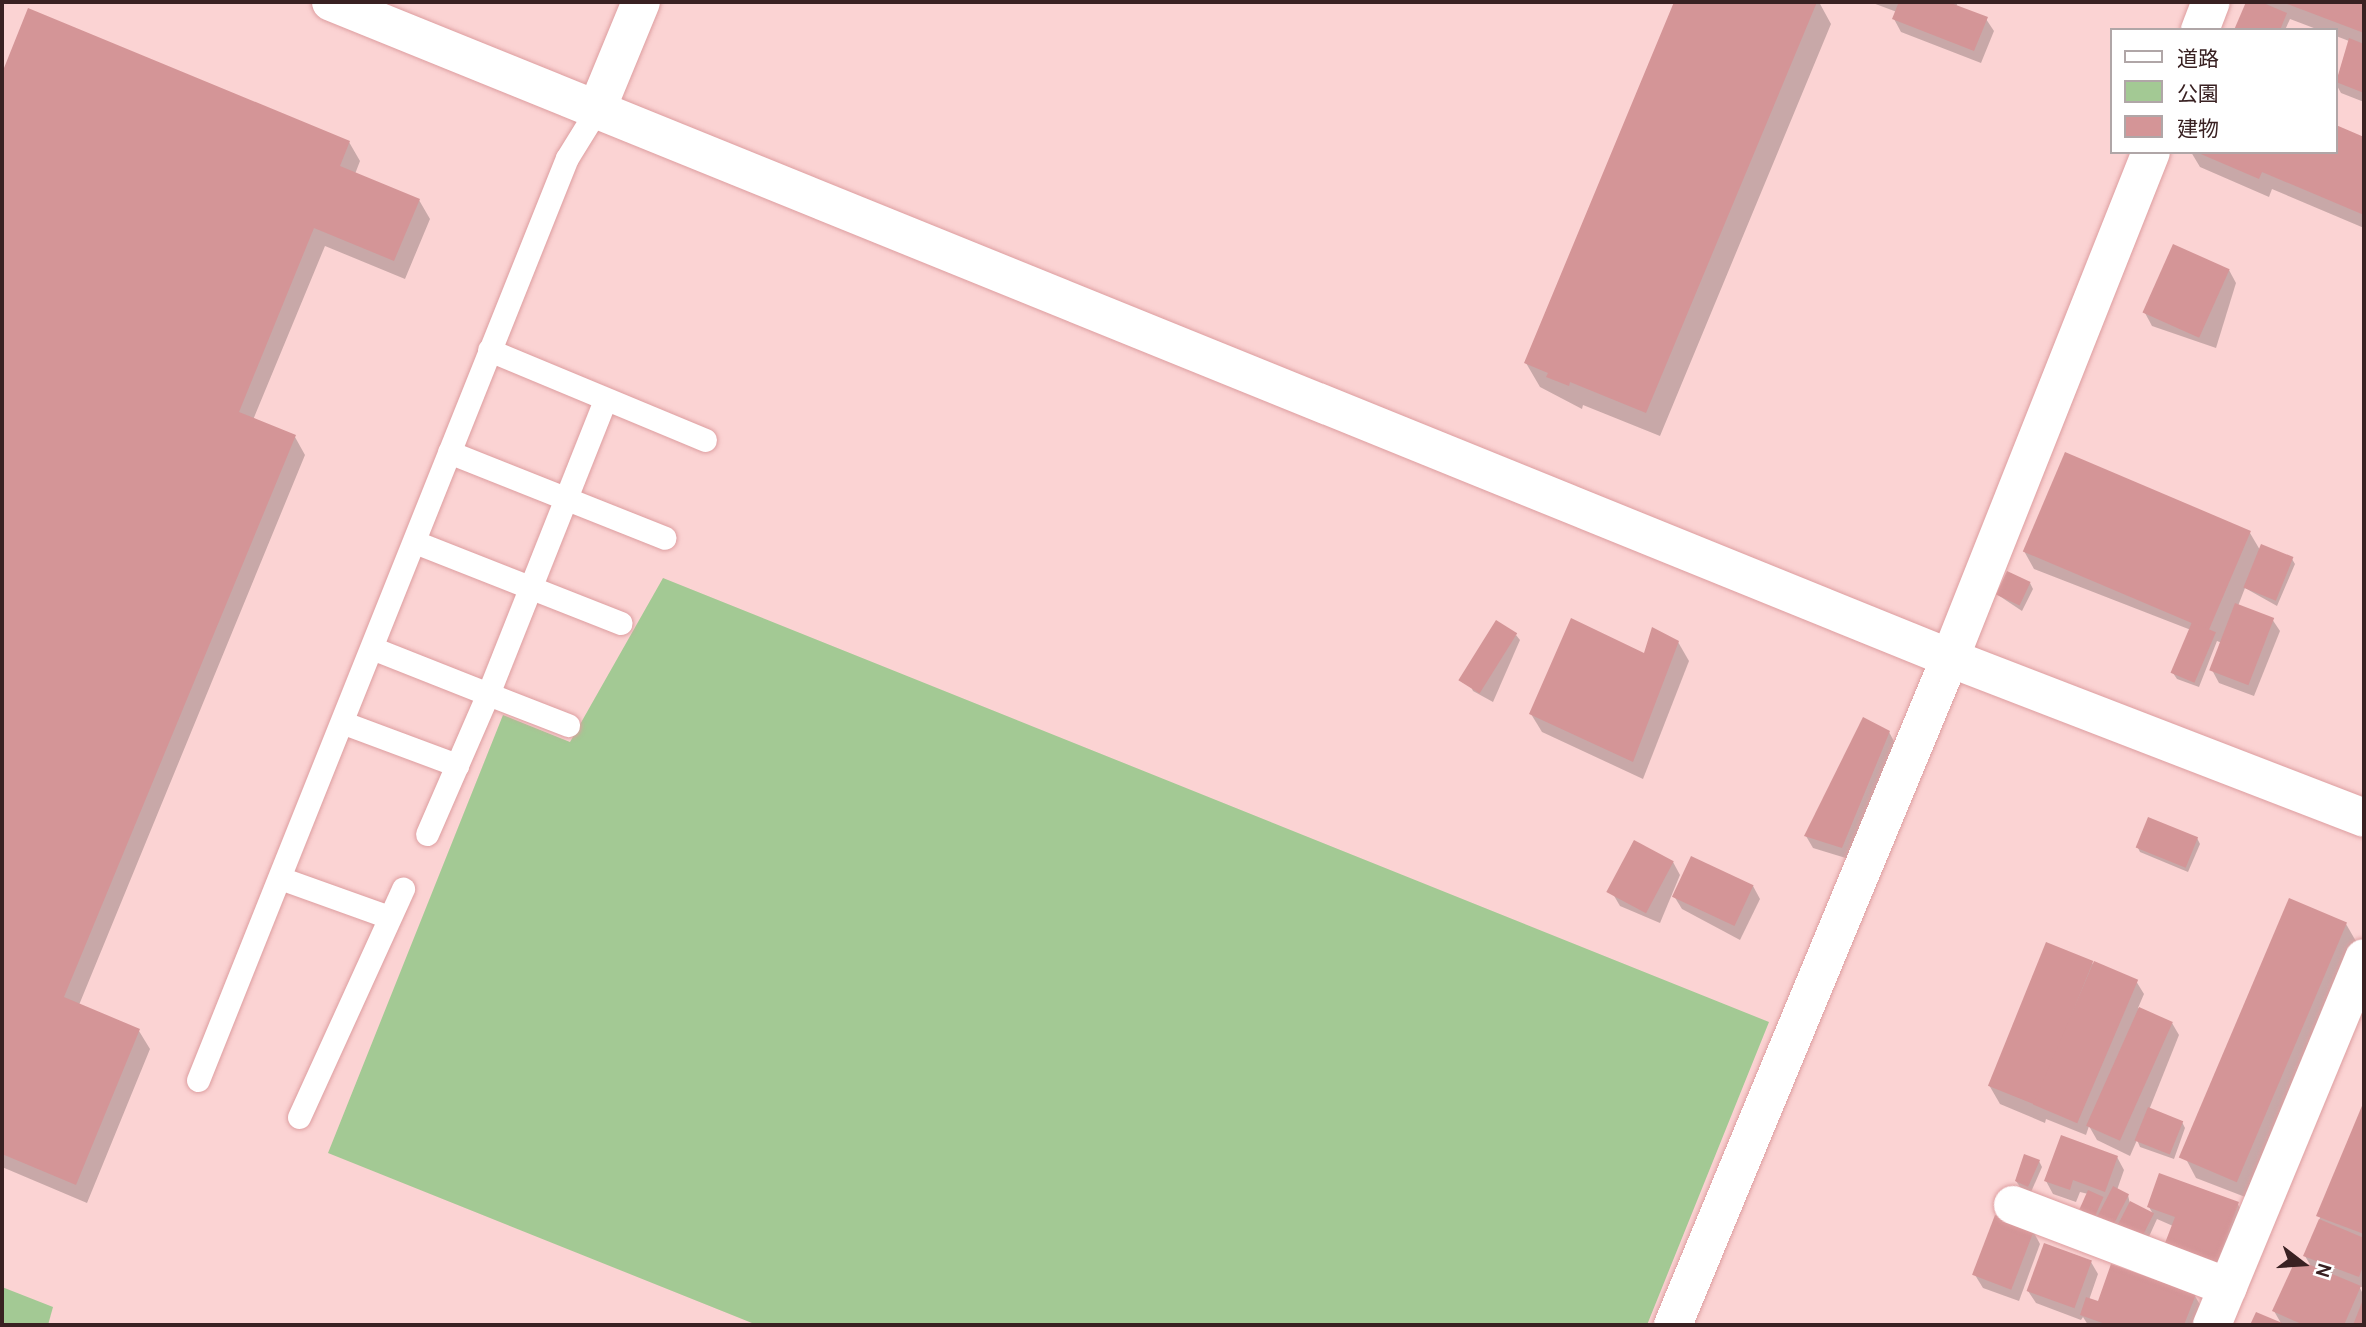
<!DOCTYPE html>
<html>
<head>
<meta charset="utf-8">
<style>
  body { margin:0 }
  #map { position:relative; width:2366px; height:1327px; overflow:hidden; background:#fbd3d3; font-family:Cabin,"Noto Sans JP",sans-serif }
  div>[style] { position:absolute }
  .green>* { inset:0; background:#a3c994 }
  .shadow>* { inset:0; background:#0003 }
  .building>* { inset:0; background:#d49597; transform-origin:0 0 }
  .roads { filter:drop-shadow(0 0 2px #dd9ea0) drop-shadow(0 0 2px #dd9ea0) }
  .lane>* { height:23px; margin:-11.5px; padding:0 11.5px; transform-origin:11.5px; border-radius:11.5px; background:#fff }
  .street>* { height:38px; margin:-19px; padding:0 19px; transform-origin:19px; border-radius:19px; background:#fff }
  .secondary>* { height:38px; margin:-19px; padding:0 19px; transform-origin:19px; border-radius:19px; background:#fff }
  span { translate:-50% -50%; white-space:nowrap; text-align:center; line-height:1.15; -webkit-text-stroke:7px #fff; paint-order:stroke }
  .frame { position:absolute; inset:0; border:4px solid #392122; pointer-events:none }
  .legend { position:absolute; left:2110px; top:28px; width:228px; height:126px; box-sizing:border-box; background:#fff; border:2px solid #b0a6a7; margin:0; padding:9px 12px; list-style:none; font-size:21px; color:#392122 }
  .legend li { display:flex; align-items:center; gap:14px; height:35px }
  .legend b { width:35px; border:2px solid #b0a6a7 }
  .north { position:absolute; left:2268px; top:1229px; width:70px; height:70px; -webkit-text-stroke:5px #fff; paint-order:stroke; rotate:107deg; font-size:19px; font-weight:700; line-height:28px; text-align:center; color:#392122 }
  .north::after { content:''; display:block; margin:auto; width:24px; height:32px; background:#392122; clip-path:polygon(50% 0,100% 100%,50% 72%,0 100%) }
</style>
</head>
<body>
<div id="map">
  <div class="green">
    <i style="clip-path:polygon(663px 578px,1769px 1022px,1647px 1325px,757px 1325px,328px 1153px,503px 715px,570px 742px)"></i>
    <i style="clip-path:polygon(2px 1287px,53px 1307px,48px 1325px,2px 1325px)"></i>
  </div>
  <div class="shadow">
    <i style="clip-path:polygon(1676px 2px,1819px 2px,1831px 24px,1660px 436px,1583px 405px,1582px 409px,1540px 387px,1526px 363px)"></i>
    <i style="clip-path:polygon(1870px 2px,1958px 2px,1956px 7px,1986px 19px,1994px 31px,1981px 63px,1901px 32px,1894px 19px,1897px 12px)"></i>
    <i style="clip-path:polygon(2248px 2px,2364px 2px,2364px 102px,2341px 93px,2336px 84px,2349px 41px,2336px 36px,2336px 30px,2319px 30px,2290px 19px,2285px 30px,2236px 30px)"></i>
    <i style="clip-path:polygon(29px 10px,349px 142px,360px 161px,355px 174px,419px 200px,430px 219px,405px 279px,325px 246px,253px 420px,295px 437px,305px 455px,79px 1005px,139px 1031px,150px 1049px,87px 1203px,2px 1167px,2px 77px)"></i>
    <i style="clip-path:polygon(2336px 127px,2364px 139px,2364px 228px,2272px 189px,2269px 197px,2200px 167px,2191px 152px,2336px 152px)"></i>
    <i style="clip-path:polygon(2229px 270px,2236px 283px,2216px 348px,2152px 326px,2145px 313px)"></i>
    <i style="clip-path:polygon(2250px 533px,2260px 550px,2292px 559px,2295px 564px,2277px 606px,2245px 588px,2238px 606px,2272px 619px,2280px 631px,2254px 696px,2219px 683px,2212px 670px,2222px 643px,2217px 641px,2199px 687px,2177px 679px,2173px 673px,2191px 630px,2034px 569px,2024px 551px)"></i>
    <i style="clip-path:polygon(2030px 583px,2033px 589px,2022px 611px,1998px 595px)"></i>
    <i style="clip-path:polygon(1516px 635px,1520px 640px,1493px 702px,1473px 691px,1470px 685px)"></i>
    <i style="clip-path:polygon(1678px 642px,1689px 661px,1643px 779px,1542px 732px,1531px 714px)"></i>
    <i style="clip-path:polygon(1889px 732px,1896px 745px,1849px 859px,1813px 848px,1806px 836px)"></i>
    <i style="clip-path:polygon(2197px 838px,2200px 844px,2188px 872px,2140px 852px,2137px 846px)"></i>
    <i style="clip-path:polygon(1673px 862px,1680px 875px,1660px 923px,1620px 906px,1613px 894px)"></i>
    <i style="clip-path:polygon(1753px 886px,1760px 899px,1740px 940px,1682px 909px,1674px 896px)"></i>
    <i style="clip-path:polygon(2346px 924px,2357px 943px,2253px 1200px,2196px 1178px,2186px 1159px)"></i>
    <i style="clip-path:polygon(2091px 963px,2136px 981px,2144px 994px,2138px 1008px,2172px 1023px,2179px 1035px,2149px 1110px,2182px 1122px,2185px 1128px,2174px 1159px,2140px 1147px,2137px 1140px,2130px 1156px,2097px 1140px,2089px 1126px,2086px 1135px,2046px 1119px,2045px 1123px,2000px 1104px,1989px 1085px)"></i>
    <i style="clip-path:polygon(2364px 1106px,2364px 1288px,2359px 1286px,2364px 1296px,2364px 1325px,2252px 1325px,2257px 1314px,2282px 1325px,2274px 1311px,2312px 1268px,2305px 1256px)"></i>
    <i style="clip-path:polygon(2117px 1157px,2124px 1170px,2117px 1190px,2128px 1195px,2130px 1204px,2153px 1214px,2149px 1207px,2237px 1203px,2245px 1216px,2224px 1274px,2174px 1256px,2173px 1226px,2157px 1219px,2147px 1241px,2121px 1225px,2119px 1229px,2105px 1223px,2101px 1216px,2098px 1222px,2084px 1215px,2081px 1209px,2088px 1194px,2080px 1192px,2076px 1202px,2053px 1194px,2046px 1181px)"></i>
    <i style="clip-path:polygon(2039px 1161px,2042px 1167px,2031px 1192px,2020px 1187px,2016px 1181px)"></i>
    <i style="clip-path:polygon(2033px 1231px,2040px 1244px,2019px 1301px,1983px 1288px,1975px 1275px)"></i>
    <i style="clip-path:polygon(2091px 1262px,2098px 1274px,2089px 1300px,2099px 1303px,2195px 1296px,2202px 1308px,2196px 1325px,2088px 1325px,2083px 1317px,2081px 1320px,2036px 1303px,2028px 1291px)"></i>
  </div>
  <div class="building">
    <i style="clip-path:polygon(1674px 2px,1817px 2px,1646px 413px,1570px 382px,1569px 386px,1546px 377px,1548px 373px,1524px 363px)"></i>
    <i style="clip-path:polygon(1892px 2px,1948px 2px,1988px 17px,1974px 51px,1892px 19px,1898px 4px)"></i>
    <i style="clip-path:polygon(2246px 2px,2261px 2px,2287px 13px,2280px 30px,2234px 30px)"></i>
    <i style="clip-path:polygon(2282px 2px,2364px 2px,2364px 33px)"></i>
    <i style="clip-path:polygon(28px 8px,350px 141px,340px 166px,420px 199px,394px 261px,314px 228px,239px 412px,296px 435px,64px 997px,140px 1029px,76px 1185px,2px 1154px,2px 73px)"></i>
    <i style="clip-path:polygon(2349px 38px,2364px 44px,2364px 93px,2336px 82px)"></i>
    <i style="clip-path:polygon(2336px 125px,2364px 137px,2364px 215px,2262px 172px,2259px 179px,2196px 152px,2336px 152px)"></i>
    <i style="left:2173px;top:244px;width:62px;height:75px;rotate:24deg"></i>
    <i style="left:2065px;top:452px;width:202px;height:108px;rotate:23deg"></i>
    <i style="left:2261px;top:544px;width:35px;height:47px;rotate:22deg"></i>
    <i style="left:2007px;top:571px;width:26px;height:26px;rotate:25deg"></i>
    <i style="left:2235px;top:603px;width:42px;height:72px;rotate:21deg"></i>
    <i style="clip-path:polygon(1571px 618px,1644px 653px,1652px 627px,1679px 641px,1633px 762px,1529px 714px)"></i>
    <i style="left:1496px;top:620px;width:25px;height:71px;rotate:32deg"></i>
    <i style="left:2192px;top:622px;width:26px;height:55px;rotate:23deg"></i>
    <i style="clip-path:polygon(1863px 717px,1890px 731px,1842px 848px,1804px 836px)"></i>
    <i style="left:2148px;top:817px;width:54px;height:33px;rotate:22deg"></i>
    <i style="left:1634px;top:840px;width:45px;height:59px;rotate:28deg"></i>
    <i style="left:1691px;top:856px;width:69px;height:45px;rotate:25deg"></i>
    <i style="left:2289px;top:898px;width:63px;height:282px;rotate:23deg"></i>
    <i style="left:2046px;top:942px;width:51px;height:155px;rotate:22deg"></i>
    <i style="left:2094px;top:961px;width:48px;height:156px;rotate:23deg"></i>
    <i style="left:2139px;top:1007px;width:37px;height:130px;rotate:24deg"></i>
    <i style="clip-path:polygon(2364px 1101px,2364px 1234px,2316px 1216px)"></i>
    <i style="left:2148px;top:1107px;width:38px;height:36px;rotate:22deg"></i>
    <i style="clip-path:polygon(2061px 1135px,2118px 1156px,2105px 1192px,2073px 1180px,2070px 1190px,2044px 1181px)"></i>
    <i style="clip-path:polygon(2024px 1154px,2040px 1160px,2028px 1187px,2015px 1181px)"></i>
    <i style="clip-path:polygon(2159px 1173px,2239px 1202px,2217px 1262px,2165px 1243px,2175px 1217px,2147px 1207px)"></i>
    <i style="left:2113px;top:1186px;width:18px;height:34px;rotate:27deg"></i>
    <i style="left:2088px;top:1190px;width:17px;height:21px;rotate:24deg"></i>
    <i style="left:2130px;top:1201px;width:27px;height:26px;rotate:27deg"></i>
    <i style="left:1995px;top:1215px;width:42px;height:64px;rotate:21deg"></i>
    <i style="clip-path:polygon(2319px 1219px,2364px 1238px,2364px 1264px,2359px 1277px,2303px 1256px)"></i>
    <i style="left:2044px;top:1243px;width:51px;height:51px;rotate:20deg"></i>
    <i style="clip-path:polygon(2296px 1259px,2361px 1286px,2344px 1325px,2304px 1325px,2272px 1311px)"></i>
    <i style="clip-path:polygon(2111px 1264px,2196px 1294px,2184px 1325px,2108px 1325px,2080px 1315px,2086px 1297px,2098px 1301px)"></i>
    <i style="clip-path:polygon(2364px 1297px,2364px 1325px,2353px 1325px)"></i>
    <i style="clip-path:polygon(2256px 1312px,2287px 1325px,2250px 1325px)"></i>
  </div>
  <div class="roads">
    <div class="lane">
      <i style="left:489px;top:350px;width:234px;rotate:22.6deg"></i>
      <i style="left:449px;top:452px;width:232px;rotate:21.7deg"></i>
      <i style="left:415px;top:542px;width:221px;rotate:21.5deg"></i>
      <i style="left:372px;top:648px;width:125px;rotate:21.6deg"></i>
      <i style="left:488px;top:694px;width:316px;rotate:-68.3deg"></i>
      <i style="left:344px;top:723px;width:121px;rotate:20.4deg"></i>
      <i style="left:427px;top:834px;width:153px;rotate:-66.5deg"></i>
      <i style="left:488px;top:694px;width:86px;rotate:21.2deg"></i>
      <i style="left:280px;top:878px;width:116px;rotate:19.7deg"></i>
      <i style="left:198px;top:1080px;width:993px;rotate:-68.19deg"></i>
      <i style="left:567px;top:158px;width:55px;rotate:-58.3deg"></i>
      <i style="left:299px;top:1117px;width:251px;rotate:-65.5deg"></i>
    </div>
    <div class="street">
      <i style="left:2200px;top:30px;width:30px;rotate:-69deg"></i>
      <i style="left:596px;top:111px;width:118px;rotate:-67.6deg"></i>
      <i style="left:2013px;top:1205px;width:230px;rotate:20.9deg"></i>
      <i style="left:1673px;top:1325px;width:722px;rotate:-67.45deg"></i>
      <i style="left:1950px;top:658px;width:544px;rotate:-68.34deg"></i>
      <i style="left:2212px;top:1325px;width:397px;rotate:-67.5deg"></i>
    </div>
    <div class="secondary">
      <i style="left:331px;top:2px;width:1747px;rotate:22.06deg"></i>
      <i style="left:1950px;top:658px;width:444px;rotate:21.1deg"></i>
    </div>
  </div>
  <div class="frame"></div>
  <ul class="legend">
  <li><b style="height:9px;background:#fff"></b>道路</li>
  <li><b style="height:19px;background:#a3c994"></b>公園</li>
  <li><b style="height:19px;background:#d49597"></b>建物</li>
  </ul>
  <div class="north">N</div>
</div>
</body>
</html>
